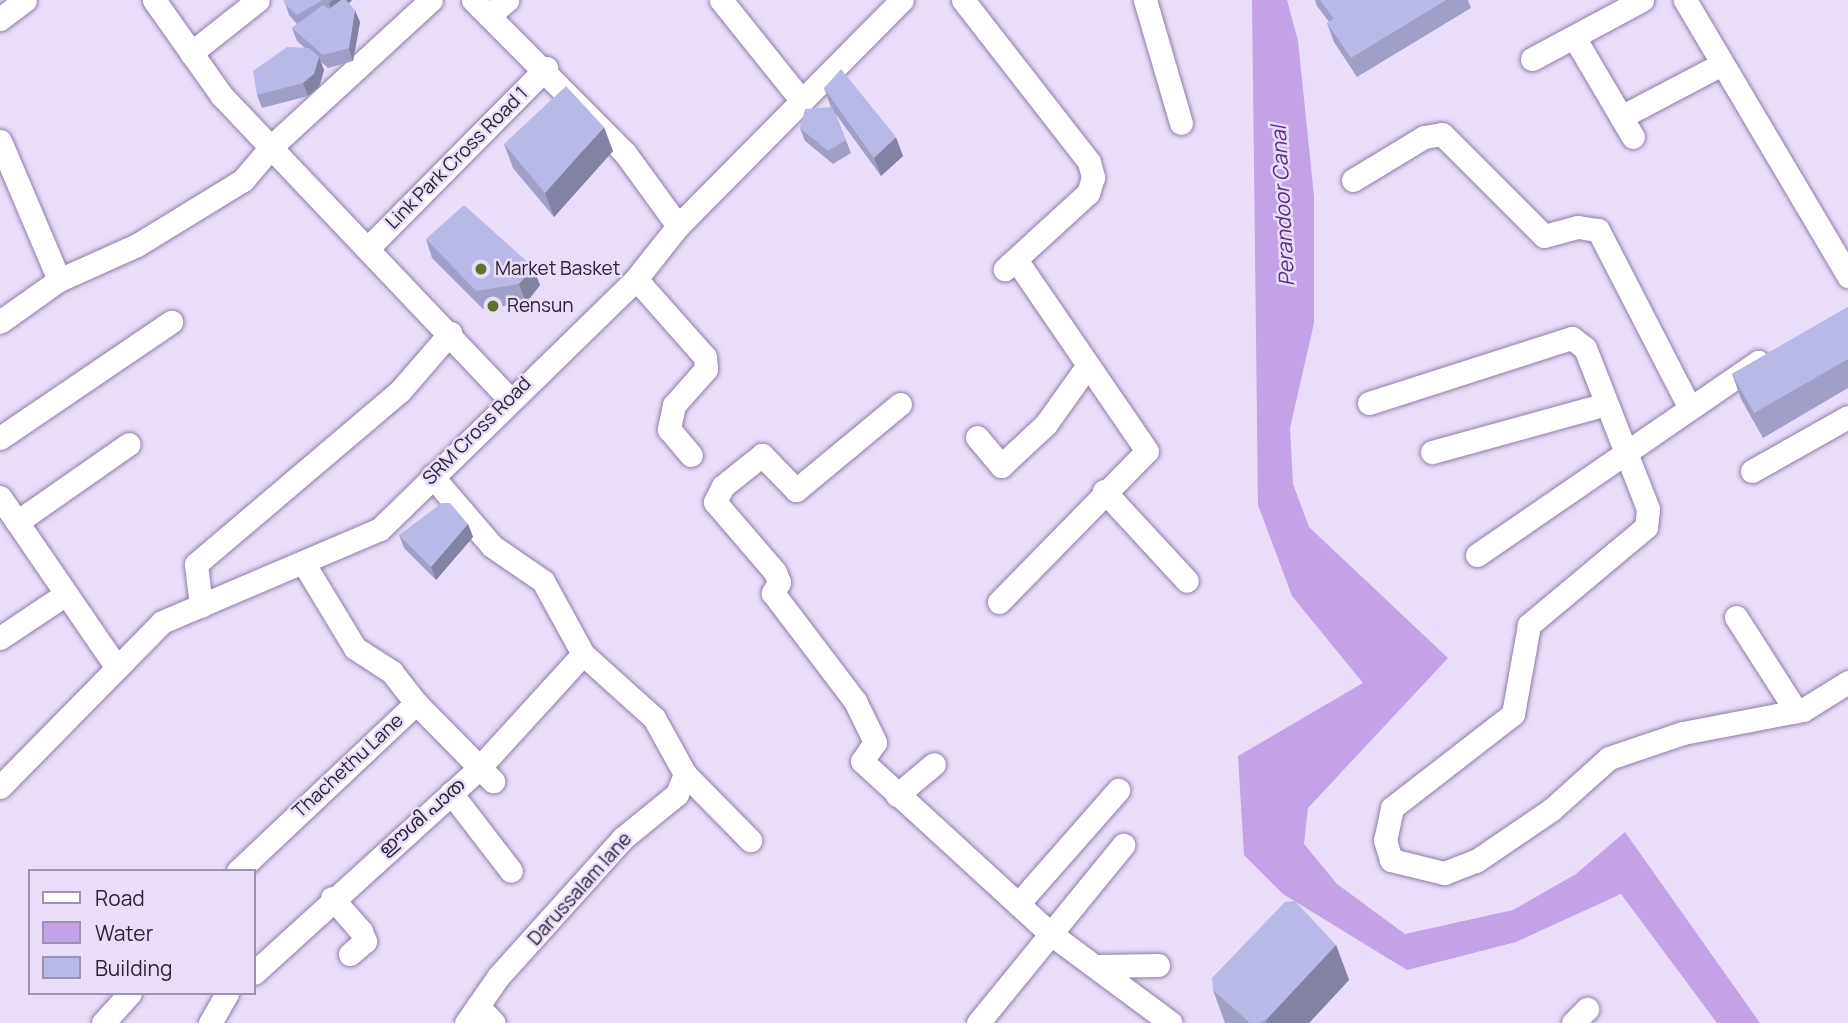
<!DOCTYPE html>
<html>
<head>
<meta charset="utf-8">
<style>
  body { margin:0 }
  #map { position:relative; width:1848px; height:1023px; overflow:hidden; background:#e9ddf9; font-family:Manrope,"Noto Sans Malayalam",sans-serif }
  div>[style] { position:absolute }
  .water>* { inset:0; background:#c3a2e8 }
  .roads { filter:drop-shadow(0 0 2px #8f7ca6) drop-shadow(0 0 2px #8f7ca6) }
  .minor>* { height:23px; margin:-11.5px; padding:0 11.5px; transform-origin:11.5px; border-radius:11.5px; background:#fff }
  .wall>* { inset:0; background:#9f9fc7 }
  .shaded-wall>* { inset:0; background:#8282a2 }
  .building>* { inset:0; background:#b9b9e7 }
  .dots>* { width:19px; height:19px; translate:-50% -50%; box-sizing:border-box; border:4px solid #e9ddf9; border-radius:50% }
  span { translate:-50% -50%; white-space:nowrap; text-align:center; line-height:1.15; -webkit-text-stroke:5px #e9ddf9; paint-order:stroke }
  .street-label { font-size:19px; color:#2c2435 }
  .poi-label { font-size:19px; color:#2c2435 }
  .left { translate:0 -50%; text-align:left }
  .water-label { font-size:21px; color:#5a2f81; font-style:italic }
  .legend { position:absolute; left:28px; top:869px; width:228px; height:126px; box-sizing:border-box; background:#e9ddf9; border:2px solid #9d93ab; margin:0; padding:9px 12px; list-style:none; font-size:21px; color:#2c2435 }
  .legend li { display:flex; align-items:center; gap:14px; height:35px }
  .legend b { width:35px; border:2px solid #9d93ab }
</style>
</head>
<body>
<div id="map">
  <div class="water">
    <i style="clip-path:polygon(1252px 0,1287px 0,1298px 41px,1314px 196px,1314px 323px,1290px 428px,1293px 484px,1309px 527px,1448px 658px,1308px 808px,1304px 844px,1337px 884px,1405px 934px,1513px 910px,1576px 874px,1625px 832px,1760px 1023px,1717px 1023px,1621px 894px,1516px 942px,1407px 970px,1283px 894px,1244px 855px,1238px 756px,1363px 683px,1292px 596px,1258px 505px)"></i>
  </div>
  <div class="roads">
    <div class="minor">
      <i style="left:154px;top:0;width:118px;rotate:54.7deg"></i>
      <i style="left:222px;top:96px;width:417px;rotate:46.5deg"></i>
      <i style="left:473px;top:0;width:216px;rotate:45.2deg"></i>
      <i style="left:625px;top:153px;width:90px;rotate:54deg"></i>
      <i style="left:721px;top:0;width:129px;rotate:51.3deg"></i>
      <i style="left:963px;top:0;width:205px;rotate:52.1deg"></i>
      <i style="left:1089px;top:162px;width:16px;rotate:75deg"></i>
      <i style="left:1093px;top:177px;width:17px;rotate:107deg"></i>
      <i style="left:1088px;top:193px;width:113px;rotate:137.5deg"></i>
      <i style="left:1145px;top:0;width:128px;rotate:73.7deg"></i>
      <i style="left:1685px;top:0;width:321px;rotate:59.4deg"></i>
      <i style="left:490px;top:15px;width:23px;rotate:-41deg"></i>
      <i style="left:0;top:19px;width:31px;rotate:-37deg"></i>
      <i style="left:1574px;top:37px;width:116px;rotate:59.5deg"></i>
      <i style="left:191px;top:53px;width:85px;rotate:-38.3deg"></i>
      <i style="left:1532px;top:59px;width:125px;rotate:-28.2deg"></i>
      <i style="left:1621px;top:117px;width:112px;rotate:-27.7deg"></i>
      <i style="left:0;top:141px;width:151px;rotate:67deg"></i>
      <i style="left:59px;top:280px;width:72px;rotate:144.6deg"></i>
      <i style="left:1353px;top:180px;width:83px;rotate:-31.2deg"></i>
      <i style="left:1424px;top:137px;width:18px;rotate:-9deg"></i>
      <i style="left:1442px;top:134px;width:144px;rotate:45deg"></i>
      <i style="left:1544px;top:236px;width:35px;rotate:-15deg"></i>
      <i style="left:1578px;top:227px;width:20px;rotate:9deg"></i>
      <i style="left:1598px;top:230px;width:198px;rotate:62.7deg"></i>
      <i style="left:369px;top:247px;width:252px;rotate:-45.3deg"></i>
      <i style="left:636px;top:279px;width:104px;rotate:48.5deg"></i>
      <i style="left:705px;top:357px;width:12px;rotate:85deg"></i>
      <i style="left:706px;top:369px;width:48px;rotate:131.6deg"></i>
      <i style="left:674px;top:405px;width:25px;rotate:102deg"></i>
      <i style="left:669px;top:429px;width:34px;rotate:50deg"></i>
      <i style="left:59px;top:280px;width:85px;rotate:-24.2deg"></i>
      <i style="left:137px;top:245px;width:124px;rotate:-31.5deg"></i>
      <i style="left:243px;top:180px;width:43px;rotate:-49.7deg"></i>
      <i style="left:271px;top:147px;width:217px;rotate:-42.6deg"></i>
      <i style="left:1369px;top:403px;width:213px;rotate:-17.8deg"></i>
      <i style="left:1572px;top:338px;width:16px;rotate:38deg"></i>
      <i style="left:1585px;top:348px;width:173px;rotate:68.6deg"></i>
      <i style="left:1648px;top:509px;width:18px;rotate:96deg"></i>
      <i style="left:1646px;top:527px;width:153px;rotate:140.1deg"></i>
      <i style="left:1529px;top:625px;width:90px;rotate:100.2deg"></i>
      <i style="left:1513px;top:714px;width:153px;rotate:142.2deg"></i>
      <i style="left:1392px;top:808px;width:33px;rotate:102deg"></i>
      <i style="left:1385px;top:840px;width:21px;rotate:73deg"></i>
      <i style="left:1391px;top:860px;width:55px;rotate:13.8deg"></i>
      <i style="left:1444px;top:873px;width:34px;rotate:-21deg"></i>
      <i style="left:1476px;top:861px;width:91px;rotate:-34.2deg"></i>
      <i style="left:1551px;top:810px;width:78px;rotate:-41.9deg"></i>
      <i style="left:1609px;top:758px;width:78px;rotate:-18.7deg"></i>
      <i style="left:1683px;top:733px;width:122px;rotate:-10.9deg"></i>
      <i style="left:1803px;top:710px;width:53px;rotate:-31.9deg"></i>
      <i style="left:900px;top:404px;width:135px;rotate:140.4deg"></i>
      <i style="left:796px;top:490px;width:49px;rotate:-134.2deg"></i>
      <i style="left:762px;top:455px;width:50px;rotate:141.5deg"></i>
      <i style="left:723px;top:486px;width:18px;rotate:117deg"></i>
      <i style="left:715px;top:502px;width:92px;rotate:49.4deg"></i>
      <i style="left:775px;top:572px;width:11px;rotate:68deg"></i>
      <i style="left:779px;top:582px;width:13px;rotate:119deg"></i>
      <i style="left:773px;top:593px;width:136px;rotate:52.8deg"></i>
      <i style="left:855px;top:701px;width:46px;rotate:64deg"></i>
      <i style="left:875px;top:742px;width:23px;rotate:124deg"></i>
      <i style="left:862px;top:761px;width:256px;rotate:42.5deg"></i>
      <i style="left:1051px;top:934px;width:149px;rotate:36.6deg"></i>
      <i style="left:977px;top:437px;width:38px;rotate:50deg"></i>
      <i style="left:1001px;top:466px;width:62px;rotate:-43deg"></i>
      <i style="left:1046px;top:424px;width:72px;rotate:-54.6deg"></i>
      <i style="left:0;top:438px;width:207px;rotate:-34.2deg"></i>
      <i style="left:1432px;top:452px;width:180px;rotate:-15.4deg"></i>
      <i style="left:1752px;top:471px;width:110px;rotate:-29.4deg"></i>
      <i style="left:432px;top:476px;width:92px;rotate:49.4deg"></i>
      <i style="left:492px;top:546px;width:62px;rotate:34.5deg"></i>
      <i style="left:543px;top:581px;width:83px;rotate:61.3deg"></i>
      <i style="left:583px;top:654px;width:96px;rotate:42deg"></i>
      <i style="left:654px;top:718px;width:64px;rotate:61deg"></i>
      <i style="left:685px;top:774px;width:22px;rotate:112deg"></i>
      <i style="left:677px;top:794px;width:70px;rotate:140.8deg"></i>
      <i style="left:623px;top:838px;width:187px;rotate:132deg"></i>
      <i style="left:498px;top:977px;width:56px;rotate:124.8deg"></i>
      <i style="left:1104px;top:491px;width:122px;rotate:47.3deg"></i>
      <i style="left:0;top:497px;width:207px;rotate:55.6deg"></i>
      <i style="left:17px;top:522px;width:136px;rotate:-34.9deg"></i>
      <i style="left:1477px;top:555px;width:341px;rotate:-34.5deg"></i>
      <i style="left:999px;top:602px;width:211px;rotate:-45.6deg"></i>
      <i style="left:1147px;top:451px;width:232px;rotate:-124.4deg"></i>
      <i style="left:201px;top:606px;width:42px;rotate:-96.8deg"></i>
      <i style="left:196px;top:564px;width:267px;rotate:-40.3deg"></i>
      <i style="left:400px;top:391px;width:77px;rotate:-49.2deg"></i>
      <i style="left:1736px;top:617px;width:112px;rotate:57.4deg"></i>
      <i style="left:0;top:638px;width:79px;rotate:-33.7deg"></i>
      <i style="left:416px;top:703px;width:110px;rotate:45.4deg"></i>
      <i style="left:685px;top:774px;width:93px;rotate:45.4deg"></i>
      <i style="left:0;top:787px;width:231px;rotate:-45.5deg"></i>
      <i style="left:162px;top:622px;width:237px;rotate:-23.1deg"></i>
      <i style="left:380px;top:529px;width:358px;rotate:-44.3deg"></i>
      <i style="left:636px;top:279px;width:68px;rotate:-51.6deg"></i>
      <i style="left:678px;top:226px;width:318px;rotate:-45.3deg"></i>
      <i style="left:451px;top:793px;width:98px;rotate:52.4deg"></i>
      <i style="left:897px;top:795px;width:48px;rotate:-40deg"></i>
      <i style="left:238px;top:871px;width:245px;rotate:-43.3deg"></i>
      <i style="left:416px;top:703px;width:39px;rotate:-128deg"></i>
      <i style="left:392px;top:672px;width:44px;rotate:-147deg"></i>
      <i style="left:355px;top:648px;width:100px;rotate:-121.2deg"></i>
      <i style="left:332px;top:898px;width:44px;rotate:48.7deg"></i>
      <i style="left:361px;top:931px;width:11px;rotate:68deg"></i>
      <i style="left:365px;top:941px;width:20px;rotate:139deg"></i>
      <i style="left:1018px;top:904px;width:152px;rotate:-48.7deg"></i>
      <i style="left:1097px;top:966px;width:61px;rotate:-0.9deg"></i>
      <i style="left:254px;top:973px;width:304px;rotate:-42.3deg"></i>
      <i style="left:479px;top:768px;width:154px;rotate:-47.6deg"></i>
      <i style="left:478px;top:1006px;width:23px;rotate:47deg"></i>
      <i style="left:103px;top:1023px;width:40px;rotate:-48deg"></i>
      <i style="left:210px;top:1023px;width:34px;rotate:-60deg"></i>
      <i style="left:978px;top:1023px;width:230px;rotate:-50.8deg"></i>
      <i style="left:1573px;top:1023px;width:20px;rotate:-45deg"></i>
    </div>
  </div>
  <div class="wall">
    <i style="clip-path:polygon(284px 0,352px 0,349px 3px,360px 22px,353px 61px,328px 68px,320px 61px,324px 70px,319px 87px,308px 96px,262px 108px,257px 95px,305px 48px,297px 41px,292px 28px,297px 24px,289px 15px)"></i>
    <i style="clip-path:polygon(1315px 0,1468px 0,1471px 8px,1357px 77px,1334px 42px,1327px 23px,1329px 22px,1317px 6px)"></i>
    <i style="clip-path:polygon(824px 88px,903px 156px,881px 176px,835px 113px,851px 153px,833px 164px,805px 141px,800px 128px,831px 107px)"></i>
    <i style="clip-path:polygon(504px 144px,613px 151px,554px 217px,513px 168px)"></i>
    <i style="clip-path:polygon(426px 239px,540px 285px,526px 303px,483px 309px,432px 258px)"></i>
    <i style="clip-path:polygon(1848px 307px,1848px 388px,1763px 438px,1741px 399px,1732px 374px)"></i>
    <i style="clip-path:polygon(468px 524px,473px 537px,436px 580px,404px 548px,399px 535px)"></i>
    <i style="clip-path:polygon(1336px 945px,1349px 980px,1309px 1023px,1225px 1023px,1213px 990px)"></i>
  </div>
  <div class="shaded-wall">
    <i style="clip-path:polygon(333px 0,352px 0,334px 16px,329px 3px)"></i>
    <i style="clip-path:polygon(355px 10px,360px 22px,353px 61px,349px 48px)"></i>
    <i style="clip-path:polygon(319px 57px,324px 70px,319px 87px,308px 96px,303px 83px)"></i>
    <i style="clip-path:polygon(604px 127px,613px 151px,554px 217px,545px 193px)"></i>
    <i style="clip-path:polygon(896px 137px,903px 156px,881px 176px,874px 158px)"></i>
    <i style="clip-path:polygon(533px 267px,540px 285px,526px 303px,519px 284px)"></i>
    <i style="clip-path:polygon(468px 524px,473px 537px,436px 580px,431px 567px)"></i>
    <i style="clip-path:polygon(1336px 945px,1349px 980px,1309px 1023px,1267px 1023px,1266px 1020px)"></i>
  </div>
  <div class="building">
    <i style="clip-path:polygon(284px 0,321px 0,321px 1px,297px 15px,284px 3px)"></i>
    <i style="clip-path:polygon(341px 0,346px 0,355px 10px,349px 48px,323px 55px,292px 28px,323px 5px,329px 9px)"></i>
    <i style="clip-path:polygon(1320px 0,1446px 0,1351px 58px,1327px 23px,1334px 19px)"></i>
    <i style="clip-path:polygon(287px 47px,309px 48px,319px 57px,314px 74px,303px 83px,257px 95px,253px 71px)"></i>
    <i style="clip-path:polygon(841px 69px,896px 137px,874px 158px,824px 88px)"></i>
    <i style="clip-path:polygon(566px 86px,604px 127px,545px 193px,504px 144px)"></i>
    <i style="clip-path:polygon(832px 107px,846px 140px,828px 151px,800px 128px,805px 109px)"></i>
    <i style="clip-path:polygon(464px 205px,533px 267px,519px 284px,476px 291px,426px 239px)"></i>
    <i style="clip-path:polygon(1848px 307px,1848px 359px,1754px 413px,1732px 374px)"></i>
    <i style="clip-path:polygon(442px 503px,450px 503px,468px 524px,431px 567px,399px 535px)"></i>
    <i style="clip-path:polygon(1295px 901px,1336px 945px,1266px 1020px,1259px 1023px,1250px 1023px,1213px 990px,1212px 978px,1285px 902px)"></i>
  </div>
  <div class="dots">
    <i style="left:481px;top:269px;background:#5b7427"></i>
    <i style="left:493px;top:306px;background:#5b7427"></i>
  </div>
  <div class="street-label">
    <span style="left:457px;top:158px;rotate:-45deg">Link Park Cross Road 1</span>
    <span style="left:477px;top:431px;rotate:-45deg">SRM Cross Road</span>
    <span style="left:348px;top:766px;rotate:-43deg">Thachethu Lane</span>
    <span style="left:422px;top:817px;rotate:-41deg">ഈശി പാത</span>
    <span style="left:580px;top:889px;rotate:-48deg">Darussalam lane</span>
  </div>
  <div class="poi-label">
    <span class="left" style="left:495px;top:269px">Market Basket</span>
    <span class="left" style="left:507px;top:306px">Rensun</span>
  </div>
  <div class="water-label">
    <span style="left:1282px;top:206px;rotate:-93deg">Perandoor Canal</span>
  </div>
  <ul class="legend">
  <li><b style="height:9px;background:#fff"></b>Road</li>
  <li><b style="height:19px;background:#c3a2e8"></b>Water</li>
  <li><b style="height:19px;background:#b9b9e7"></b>Building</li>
  </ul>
</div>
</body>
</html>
